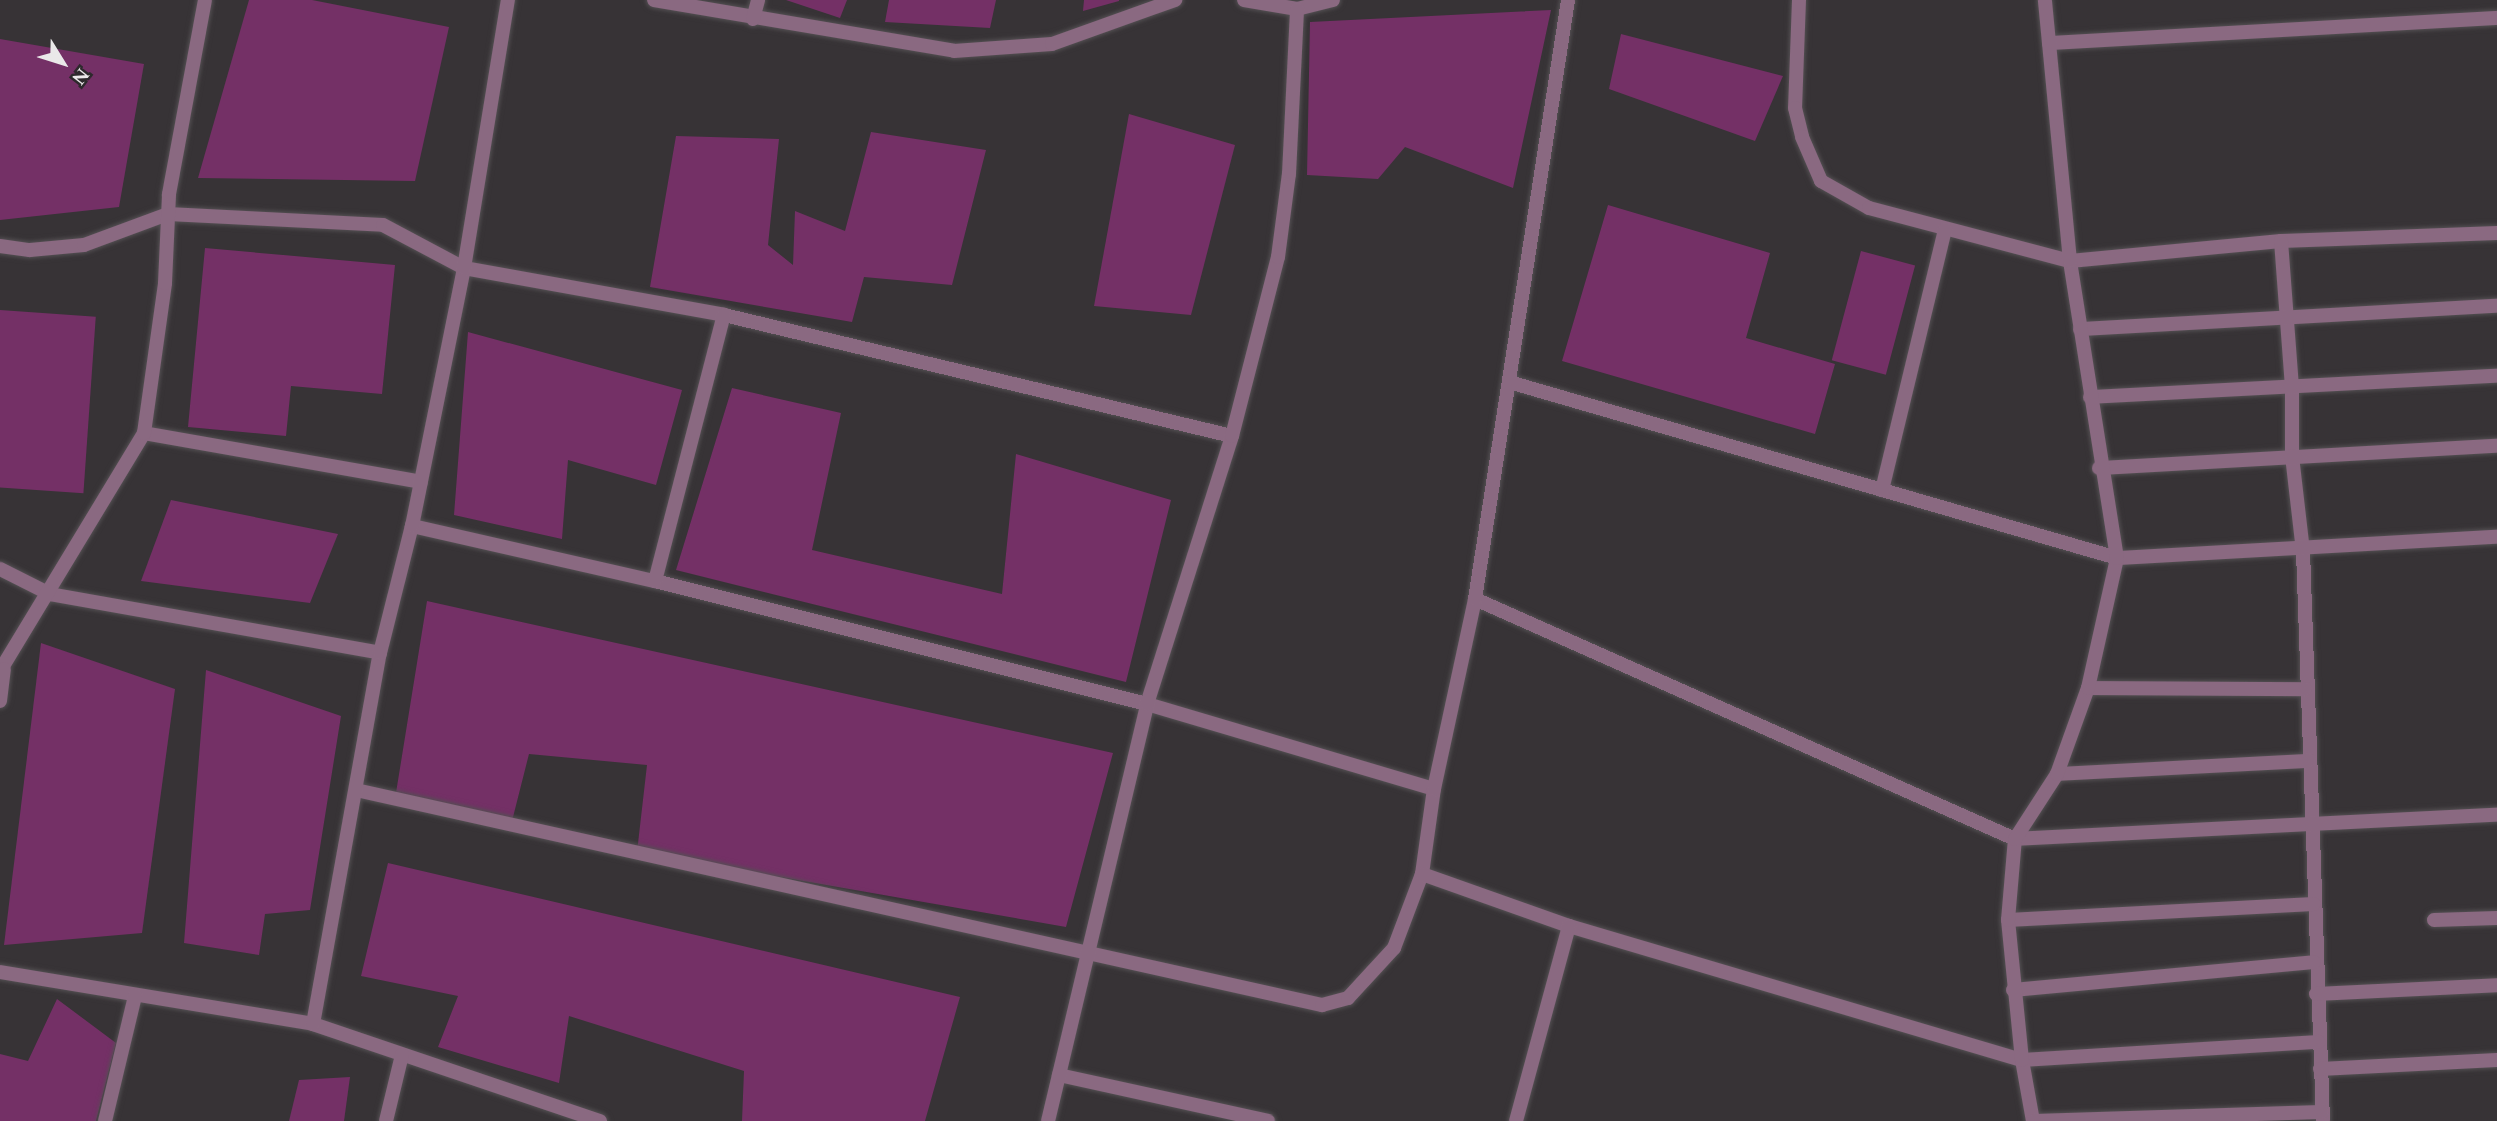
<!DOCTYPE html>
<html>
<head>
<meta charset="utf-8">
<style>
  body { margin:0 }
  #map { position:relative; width:2497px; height:1121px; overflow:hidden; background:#373336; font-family:Spectral,serif }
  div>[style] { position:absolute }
  .building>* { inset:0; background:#743066; transform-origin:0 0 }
  .roads { filter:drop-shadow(0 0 2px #545053) drop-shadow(0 0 2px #545053) }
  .street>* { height:14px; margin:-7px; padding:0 7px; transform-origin:7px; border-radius:7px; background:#8a6981 }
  span { translate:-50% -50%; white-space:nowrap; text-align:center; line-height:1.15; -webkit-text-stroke:5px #2d292c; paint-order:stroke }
  .north { position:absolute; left:28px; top:28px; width:70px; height:70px; -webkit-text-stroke:5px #2d292c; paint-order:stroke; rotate:128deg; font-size:19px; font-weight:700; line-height:28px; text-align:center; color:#eae8e9 }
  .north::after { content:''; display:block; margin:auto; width:24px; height:32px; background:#eae8e9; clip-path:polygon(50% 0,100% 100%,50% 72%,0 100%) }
</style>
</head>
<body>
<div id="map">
  <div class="building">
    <i style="clip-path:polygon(249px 0,312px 0,449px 27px,415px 181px,198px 178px)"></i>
    <i style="clip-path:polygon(786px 0,847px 0,840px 18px)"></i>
    <i style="clip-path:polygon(889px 0,996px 0,990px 28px,885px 22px)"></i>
    <i style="clip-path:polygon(1084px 0,1119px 0,1119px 1px,1083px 11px)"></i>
    <i style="clip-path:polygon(1551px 10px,1513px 188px,1405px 147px,1378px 179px,1307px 175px,1310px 22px)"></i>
    <i style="clip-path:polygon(1621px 34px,1783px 76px,1755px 141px,1609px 89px)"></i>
    <i style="clip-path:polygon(0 39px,144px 64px,119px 207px,0 220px)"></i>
    <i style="clip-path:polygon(1129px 114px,1235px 145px,1191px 315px,1094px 306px)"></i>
    <i style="clip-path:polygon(871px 132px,986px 150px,952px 285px,864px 277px,852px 322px,650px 287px,676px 136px,779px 139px,768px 245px,793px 265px,795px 211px,845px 231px)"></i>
    <i style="clip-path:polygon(1608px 205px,1770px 253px,1746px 338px,1835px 364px,1815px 434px,1562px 361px)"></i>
    <i style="clip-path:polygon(205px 248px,395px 265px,382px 394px,291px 386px,286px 436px,188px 427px)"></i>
    <i style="left:1861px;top:251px;width:56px;height:113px;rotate:15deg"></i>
    <i style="left:0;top:310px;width:96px;height:177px;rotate:4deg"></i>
    <i style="clip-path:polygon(468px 332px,682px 390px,656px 485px,568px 460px,562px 539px,454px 515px)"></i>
    <i style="clip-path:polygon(732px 388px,841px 413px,812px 550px,1002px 594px,1016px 454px,1171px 500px,1126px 682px,676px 570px)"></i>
    <i style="clip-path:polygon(171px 500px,338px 534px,310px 603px,141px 581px)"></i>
    <i style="clip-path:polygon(427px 601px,1113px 753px,1066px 927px,637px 852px,647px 765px,529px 754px,511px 825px,395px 799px)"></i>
    <i style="clip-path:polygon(41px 643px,175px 689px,142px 933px,4px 945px)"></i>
    <i style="clip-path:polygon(206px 670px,341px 716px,310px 910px,265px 914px,259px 955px,184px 943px)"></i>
    <i style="clip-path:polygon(388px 863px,960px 997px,925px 1121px,742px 1121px,744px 1071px,569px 1016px,559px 1083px,438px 1047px,458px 996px,361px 976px)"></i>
    <i style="clip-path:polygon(57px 999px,116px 1043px,96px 1121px,0 1121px,0 1054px,28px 1061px)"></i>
    <i style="clip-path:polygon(350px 1077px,344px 1121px,289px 1121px,299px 1080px)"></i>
  </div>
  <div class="roads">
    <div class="street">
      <i style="left:654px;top:0;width:304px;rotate:9.6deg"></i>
      <i style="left:954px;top:51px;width:98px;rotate:-4.1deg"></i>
      <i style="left:1052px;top:44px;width:131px;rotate:-19.7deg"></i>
      <i style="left:1244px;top:0;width:54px;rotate:9.6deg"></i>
      <i style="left:1297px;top:9px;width:37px;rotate:-14deg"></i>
      <i style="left:1799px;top:0;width:108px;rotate:92.1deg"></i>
      <i style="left:1795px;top:108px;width:30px;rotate:76deg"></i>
      <i style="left:1802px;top:137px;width:48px;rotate:66.6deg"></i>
      <i style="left:1821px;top:181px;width:55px;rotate:29.4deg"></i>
      <i style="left:1869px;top:208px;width:208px;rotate:14.8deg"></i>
      <i style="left:2070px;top:261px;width:212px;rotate:-5.4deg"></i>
      <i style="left:2281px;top:241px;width:216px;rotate:-2.1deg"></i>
      <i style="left:753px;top:19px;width:20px;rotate:-75deg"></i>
      <i style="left:2049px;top:43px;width:449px;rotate:-3.2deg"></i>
      <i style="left:2281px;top:241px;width:145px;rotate:85.7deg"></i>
      <i style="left:2292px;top:386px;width:70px;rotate:90deg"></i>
      <i style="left:2292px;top:456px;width:96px;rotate:83.4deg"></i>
      <i style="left:2303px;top:551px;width:570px;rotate:87.99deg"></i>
      <i style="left:0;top:246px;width:30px;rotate:8deg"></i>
      <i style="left:30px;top:250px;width:54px;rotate:-5.3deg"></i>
      <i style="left:84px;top:245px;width:90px;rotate:-20.3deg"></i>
      <i style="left:168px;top:214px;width:215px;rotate:2.9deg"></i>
      <i style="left:383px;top:225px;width:92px;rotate:28deg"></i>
      <i style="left:464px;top:268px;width:264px;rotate:10.2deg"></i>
      <i style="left:724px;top:315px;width:522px;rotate:13.4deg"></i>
      <i style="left:2080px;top:329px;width:418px;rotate:-3.2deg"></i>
      <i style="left:1509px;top:382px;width:633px;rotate:16.14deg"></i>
      <i style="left:2117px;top:558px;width:381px;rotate:-3.2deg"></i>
      <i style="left:2090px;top:397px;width:408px;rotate:-3deg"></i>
      <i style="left:144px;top:433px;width:281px;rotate:10deg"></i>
      <i style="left:2099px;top:468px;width:399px;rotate:-3.2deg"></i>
      <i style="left:1882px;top:490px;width:268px;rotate:-76.4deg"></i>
      <i style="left:412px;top:526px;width:249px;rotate:12.8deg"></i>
      <i style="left:655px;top:581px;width:507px;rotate:14.04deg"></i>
      <i style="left:1147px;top:704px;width:299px;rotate:16.5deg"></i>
      <i style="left:0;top:569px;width:56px;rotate:26.6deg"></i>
      <i style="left:50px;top:594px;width:335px;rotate:10.1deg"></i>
      <i style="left:655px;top:581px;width:275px;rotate:-75.5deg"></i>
      <i style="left:1475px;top:599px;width:591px;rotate:23.96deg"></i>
      <i style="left:2015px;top:839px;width:483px;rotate:-2.9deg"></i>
      <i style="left:0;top:671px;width:278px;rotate:-58.8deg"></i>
      <i style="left:144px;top:433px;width:151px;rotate:-82deg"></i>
      <i style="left:165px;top:283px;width:89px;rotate:-87.4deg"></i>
      <i style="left:169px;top:194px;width:197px;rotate:-79.5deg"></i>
      <i style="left:2088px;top:688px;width:217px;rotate:0.3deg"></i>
      <i style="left:0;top:701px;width:32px;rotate:-83deg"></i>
      <i style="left:2057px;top:774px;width:252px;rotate:-3deg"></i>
      <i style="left:356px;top:790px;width:990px;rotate:12.55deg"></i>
      <i style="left:1322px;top:1005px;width:27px;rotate:-15deg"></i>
      <i style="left:1348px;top:998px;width:68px;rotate:-47.4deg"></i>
      <i style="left:1394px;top:948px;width:79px;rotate:-69.3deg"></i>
      <i style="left:1422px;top:874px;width:86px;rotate:-82deg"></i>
      <i style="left:1434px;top:789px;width:194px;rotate:-77.8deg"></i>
      <i style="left:1475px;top:599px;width:606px;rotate:-81.17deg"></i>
      <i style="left:1422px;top:874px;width:156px;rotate:19.5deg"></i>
      <i style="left:1569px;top:926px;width:472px;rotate:16.5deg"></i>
      <i style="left:2022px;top:1060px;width:297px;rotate:-3.5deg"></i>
      <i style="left:2008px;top:920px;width:306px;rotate:-3deg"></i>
      <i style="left:2434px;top:920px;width:63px;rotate:-1.8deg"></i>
      <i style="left:0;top:972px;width:317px;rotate:9.4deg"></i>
      <i style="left:313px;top:1024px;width:303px;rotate:18.7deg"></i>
      <i style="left:2013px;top:990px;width:302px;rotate:-5.3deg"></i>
      <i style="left:2316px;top:994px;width:181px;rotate:-2.8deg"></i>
      <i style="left:313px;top:1024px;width:377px;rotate:-79.8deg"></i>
      <i style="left:380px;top:653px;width:131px;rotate:-75.9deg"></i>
      <i style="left:412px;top:526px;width:263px;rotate:-78.6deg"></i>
      <i style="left:464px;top:268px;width:272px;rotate:-80.7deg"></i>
      <i style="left:2320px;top:1069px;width:177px;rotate:-2.9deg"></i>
      <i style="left:1059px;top:1075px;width:214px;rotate:12.4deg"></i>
      <i style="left:105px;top:1121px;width:129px;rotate:-76.5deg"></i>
      <i style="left:386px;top:1121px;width:68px;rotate:-76.4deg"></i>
      <i style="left:1048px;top:1121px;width:429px;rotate:-76.6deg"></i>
      <i style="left:1147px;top:704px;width:281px;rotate:-72.4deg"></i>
      <i style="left:1232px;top:436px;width:185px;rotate:-75.6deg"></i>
      <i style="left:1278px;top:257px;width:84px;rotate:-82.5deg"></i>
      <i style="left:1289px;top:174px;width:165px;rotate:-87.2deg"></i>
      <i style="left:1516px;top:1121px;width:202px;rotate:-74.8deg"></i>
      <i style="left:2033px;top:1121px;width:62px;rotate:-100.2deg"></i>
      <i style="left:2022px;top:1060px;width:141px;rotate:-95.7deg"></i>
      <i style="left:2008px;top:920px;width:81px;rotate:-85.1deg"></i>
      <i style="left:2015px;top:839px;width:77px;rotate:-57.1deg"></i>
      <i style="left:2057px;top:774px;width:91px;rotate:-70.2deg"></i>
      <i style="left:2088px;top:688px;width:133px;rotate:-77.4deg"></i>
      <i style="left:2117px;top:558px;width:301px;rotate:-99deg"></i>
      <i style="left:2070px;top:261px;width:262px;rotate:-95.5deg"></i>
      <i style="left:2033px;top:1121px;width:289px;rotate:-1.8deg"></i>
    </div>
  </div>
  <div class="north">N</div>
</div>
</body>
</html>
